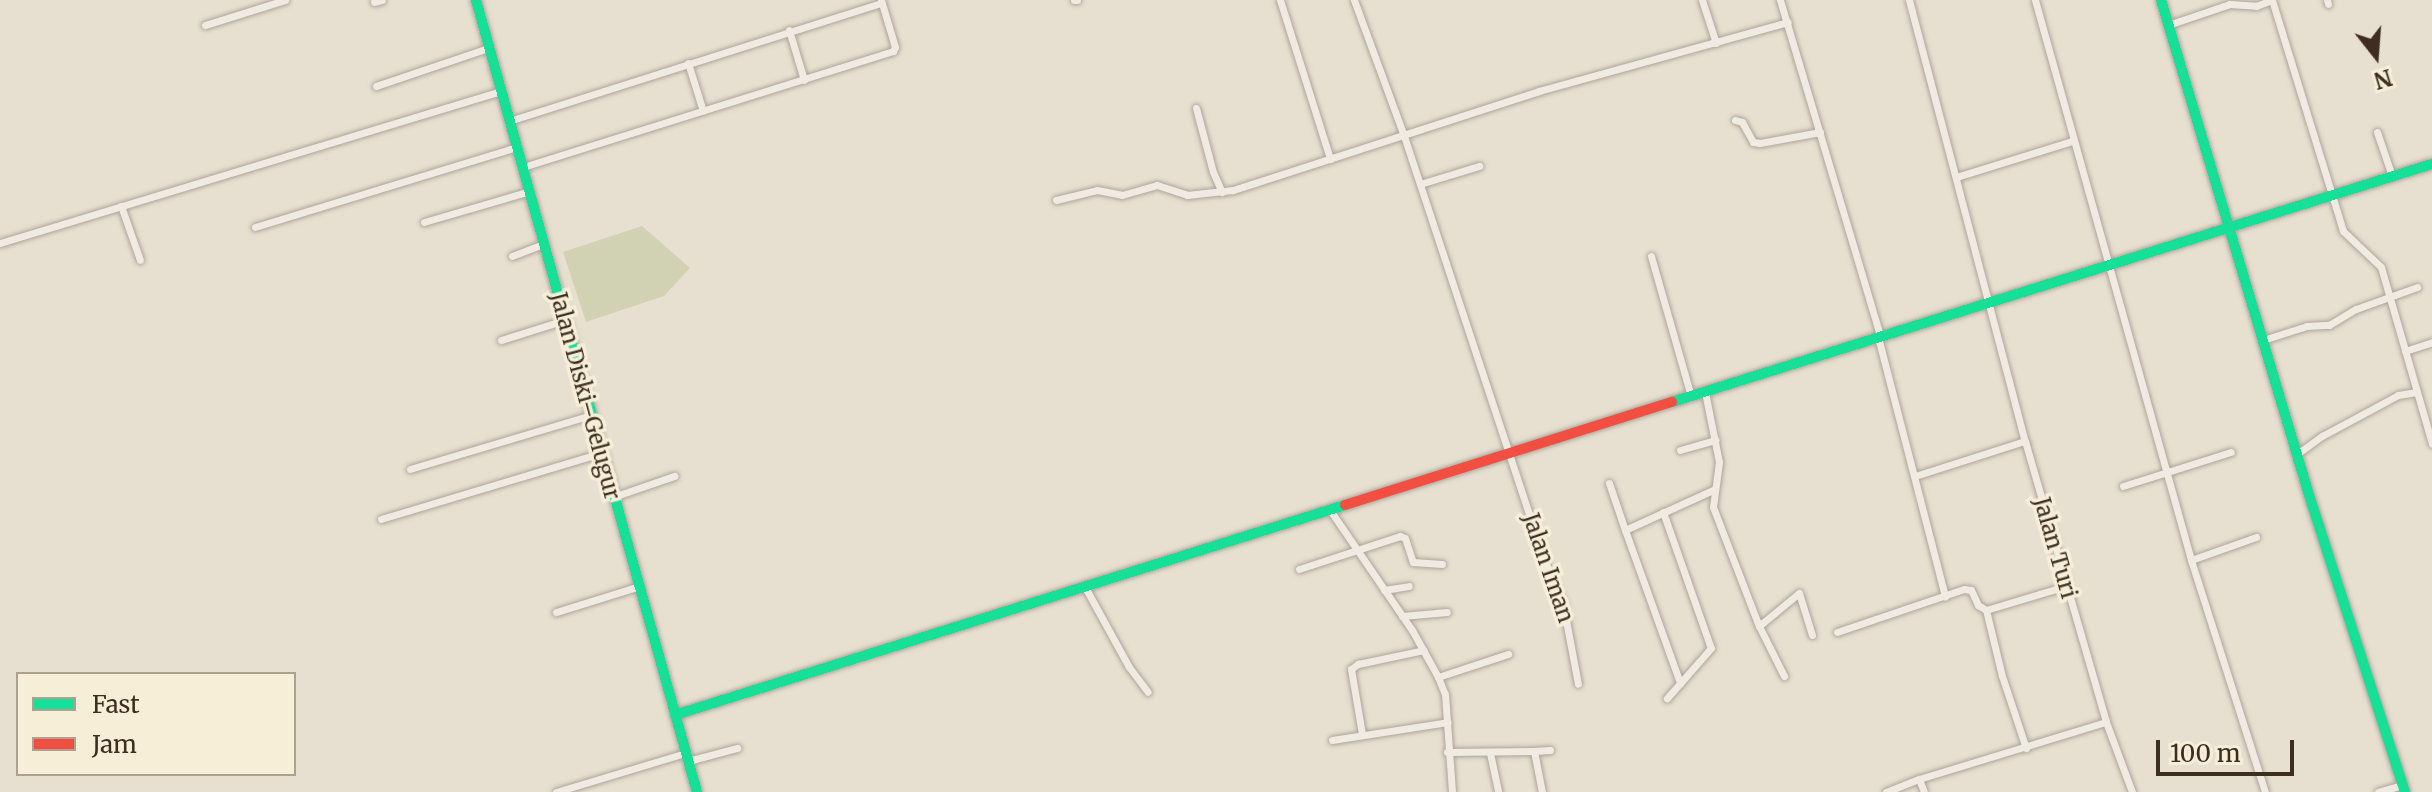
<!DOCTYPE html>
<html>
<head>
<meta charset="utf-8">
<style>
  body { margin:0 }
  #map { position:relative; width:2432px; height:792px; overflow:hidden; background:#e7e0d1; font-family:Merriweather,serif }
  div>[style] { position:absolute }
  .cemetery>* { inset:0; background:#d1d1b3 }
  .roads { filter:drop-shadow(0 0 2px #ada599) drop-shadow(0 0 2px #ada599) }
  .street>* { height:7px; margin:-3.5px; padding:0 3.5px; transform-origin:3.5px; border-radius:3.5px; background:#efebe3 }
  .fast>* { height:10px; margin:-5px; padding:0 5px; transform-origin:5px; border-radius:5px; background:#16e098 }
  .jam>* { height:10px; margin:-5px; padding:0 5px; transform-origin:5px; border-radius:5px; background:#f24e42 }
  span { translate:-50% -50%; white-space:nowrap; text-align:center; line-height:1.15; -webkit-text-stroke:7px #f7eed8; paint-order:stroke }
  .street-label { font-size:22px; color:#3d2e20 }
  .legend { position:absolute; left:16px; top:672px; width:280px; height:104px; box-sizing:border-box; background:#f7eed8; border:2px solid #ada18e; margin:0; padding:10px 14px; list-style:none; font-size:24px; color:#3d2e20 }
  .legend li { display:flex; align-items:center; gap:16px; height:40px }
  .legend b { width:40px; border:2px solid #ada18e }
  .north { position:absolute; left:2336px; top:16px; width:80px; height:80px; -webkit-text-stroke:6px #f7eed8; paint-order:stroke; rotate:163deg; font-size:22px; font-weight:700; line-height:32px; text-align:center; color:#3d2e20 }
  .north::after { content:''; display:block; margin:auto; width:28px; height:36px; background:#3d2e20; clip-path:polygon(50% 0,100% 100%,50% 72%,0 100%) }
  .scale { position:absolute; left:2156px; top:740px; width:138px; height:36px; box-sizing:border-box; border:4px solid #3d2e20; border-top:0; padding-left:10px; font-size:24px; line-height:28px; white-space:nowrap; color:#3d2e20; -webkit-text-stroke:6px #f7eed8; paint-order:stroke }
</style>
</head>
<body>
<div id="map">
  <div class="cemetery">
    <i style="clip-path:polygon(642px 226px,690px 268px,664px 296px,586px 322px,563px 252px)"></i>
  </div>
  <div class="roads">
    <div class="street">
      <i style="left:1074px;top:0;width:3px"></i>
      <i style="left:1280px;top:0;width:167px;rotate:72.5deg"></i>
      <i style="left:1354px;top:0;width:142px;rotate:69.8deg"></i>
      <i style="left:1403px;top:133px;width:443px;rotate:71.7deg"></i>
      <i style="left:1542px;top:554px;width:54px;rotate:67.2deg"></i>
      <i style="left:1563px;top:604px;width:81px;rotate:79.4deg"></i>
      <i style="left:1702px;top:0;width:45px;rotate:72deg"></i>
      <i style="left:1780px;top:0;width:351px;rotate:73.4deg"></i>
      <i style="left:1909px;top:0;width:456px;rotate:75.3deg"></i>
      <i style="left:2025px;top:441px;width:292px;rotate:73.9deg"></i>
      <i style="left:2106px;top:722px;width:75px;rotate:69.6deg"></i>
      <i style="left:2035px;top:0;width:581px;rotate:74.43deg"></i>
      <i style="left:2191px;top:560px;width:244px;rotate:72.3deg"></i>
      <i style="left:2272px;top:0;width:242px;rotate:72.9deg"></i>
      <i style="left:2343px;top:231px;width:52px;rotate:43.5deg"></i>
      <i style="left:2381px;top:267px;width:184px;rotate:73.9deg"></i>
      <i style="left:2327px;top:0;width:4px;rotate:76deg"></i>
      <i style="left:374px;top:2px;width:8px;rotate:-14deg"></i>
      <i style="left:205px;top:25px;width:84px;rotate:-17.4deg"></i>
      <i style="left:2168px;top:25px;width:65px;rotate:-18.7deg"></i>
      <i style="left:2230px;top:4px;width:26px;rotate:4deg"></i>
      <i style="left:2256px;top:6px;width:17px;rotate:-21deg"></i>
      <i style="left:789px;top:30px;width:52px;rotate:73.3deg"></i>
      <i style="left:688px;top:63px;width:50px;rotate:72.6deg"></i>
      <i style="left:376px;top:86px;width:118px;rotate:-18.7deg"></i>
      <i style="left:1196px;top:108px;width:66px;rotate:75.1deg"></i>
      <i style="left:1213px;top:172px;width:22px;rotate:66deg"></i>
      <i style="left:1735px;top:120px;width:7px;rotate:16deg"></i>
      <i style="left:1742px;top:122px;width:23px;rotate:61deg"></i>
      <i style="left:1753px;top:142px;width:7px;rotate:8deg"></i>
      <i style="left:1760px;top:143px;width:61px;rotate:-10.4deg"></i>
      <i style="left:509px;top:121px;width:391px;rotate:-17.6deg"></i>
      <i style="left:2377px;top:132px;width:46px;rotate:71.2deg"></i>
      <i style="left:523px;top:167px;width:388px;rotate:-17.4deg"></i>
      <i style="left:893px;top:51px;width:4px;rotate:-63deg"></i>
      <i style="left:895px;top:47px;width:49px;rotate:-106.6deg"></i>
      <i style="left:1956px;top:177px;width:121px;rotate:-17.2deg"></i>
      <i style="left:1420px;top:184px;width:62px;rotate:-17deg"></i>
      <i style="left:1056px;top:200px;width:42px;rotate:-13.7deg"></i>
      <i style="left:1097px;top:190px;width:25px;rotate:11deg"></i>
      <i style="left:1122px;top:195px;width:36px;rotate:-16deg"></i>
      <i style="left:1157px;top:185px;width:32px;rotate:18deg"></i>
      <i style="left:1187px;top:195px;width:46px;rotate:-6.2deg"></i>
      <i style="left:1233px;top:190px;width:322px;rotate:-17.9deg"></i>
      <i style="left:1539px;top:91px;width:258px;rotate:-15.5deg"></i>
      <i style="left:121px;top:206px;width:57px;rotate:70.6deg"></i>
      <i style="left:424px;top:222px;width:110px;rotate:-16.3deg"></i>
      <i style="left:255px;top:227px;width:274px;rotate:-17deg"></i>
      <i style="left:0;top:243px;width:524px;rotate:-16.88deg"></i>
      <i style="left:512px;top:256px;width:34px;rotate:-21deg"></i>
      <i style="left:1651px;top:256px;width:146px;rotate:74.1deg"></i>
      <i style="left:1878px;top:337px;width:268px;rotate:75.5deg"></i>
      <i style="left:501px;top:340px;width:67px;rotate:-17.4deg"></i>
      <i style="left:2263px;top:340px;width:46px;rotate:-17.7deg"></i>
      <i style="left:2307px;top:326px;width:22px;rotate:-3deg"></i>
      <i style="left:2329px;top:325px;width:31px;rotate:-31deg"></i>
      <i style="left:2356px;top:309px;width:65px;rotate:-19.8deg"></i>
      <i style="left:2405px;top:351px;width:28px;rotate:-18deg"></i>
      <i style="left:1705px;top:392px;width:71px;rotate:78.7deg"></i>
      <i style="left:1719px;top:462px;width:45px;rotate:97.6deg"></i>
      <i style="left:1713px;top:507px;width:128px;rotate:68.9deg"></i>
      <i style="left:1759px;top:626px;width:52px;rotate:-39.5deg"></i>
      <i style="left:1799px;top:593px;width:44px;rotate:72.8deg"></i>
      <i style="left:1680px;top:450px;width:37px;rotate:-16deg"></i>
      <i style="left:2297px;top:454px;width:31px;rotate:-36deg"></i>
      <i style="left:2322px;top:436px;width:86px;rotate:-28.3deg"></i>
      <i style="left:2398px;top:395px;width:19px;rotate:-9deg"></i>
      <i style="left:410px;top:469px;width:189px;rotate:-16.6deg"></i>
      <i style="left:1915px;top:476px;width:115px;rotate:-17.7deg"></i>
      <i style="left:1609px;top:483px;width:50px;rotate:71.2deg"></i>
      <i style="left:1625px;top:530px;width:99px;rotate:-24.5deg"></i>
      <i style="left:2123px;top:486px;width:113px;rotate:-17.5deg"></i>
      <i style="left:613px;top:497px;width:65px;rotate:-19deg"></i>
      <i style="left:1330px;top:510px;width:145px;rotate:55.7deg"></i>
      <i style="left:1412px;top:630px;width:54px;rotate:61deg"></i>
      <i style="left:1438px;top:677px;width:18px;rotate:68deg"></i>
      <i style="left:1445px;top:694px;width:98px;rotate:85.9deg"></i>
      <i style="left:1663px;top:512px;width:144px;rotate:70.6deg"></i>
      <i style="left:1711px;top:648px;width:67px;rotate:131.3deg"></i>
      <i style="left:381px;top:519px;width:230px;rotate:-16.7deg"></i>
      <i style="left:1625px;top:530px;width:163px;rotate:70.2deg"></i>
      <i style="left:2191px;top:560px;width:69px;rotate:-19.5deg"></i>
      <i style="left:1299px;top:569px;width:106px;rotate:-18.1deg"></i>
      <i style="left:1400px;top:536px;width:5px;rotate:22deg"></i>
      <i style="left:1405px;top:538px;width:25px;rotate:72deg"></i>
      <i style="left:1413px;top:562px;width:29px;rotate:4deg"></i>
      <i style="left:1085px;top:587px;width:91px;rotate:61.2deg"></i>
      <i style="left:1129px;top:667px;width:31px;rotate:53deg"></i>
      <i style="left:1384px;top:590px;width:25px;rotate:-9deg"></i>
      <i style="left:1986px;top:610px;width:68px;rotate:76.4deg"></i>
      <i style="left:2002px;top:676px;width:76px;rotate:71.6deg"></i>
      <i style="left:556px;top:612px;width:88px;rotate:-17.2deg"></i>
      <i style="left:1402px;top:616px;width:45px;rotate:-5.1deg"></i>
      <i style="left:1759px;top:626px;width:56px;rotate:63.4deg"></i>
      <i style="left:1837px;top:632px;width:134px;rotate:-18.7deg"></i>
      <i style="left:1964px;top:589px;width:7px;rotate:8deg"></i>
      <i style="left:1971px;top:590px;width:17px;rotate:65deg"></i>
      <i style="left:1978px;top:605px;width:9px;rotate:32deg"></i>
      <i style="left:1986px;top:610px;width:84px;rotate:-16.7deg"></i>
      <i style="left:1438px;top:677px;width:74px;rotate:-18.2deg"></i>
      <i style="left:1362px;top:734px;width:66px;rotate:-99.6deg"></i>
      <i style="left:1351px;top:669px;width:9px;rotate:-36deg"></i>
      <i style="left:1358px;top:664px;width:67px;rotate:-12deg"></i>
      <i style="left:1332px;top:740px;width:117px;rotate:-8.8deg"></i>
      <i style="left:1534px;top:751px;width:16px;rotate:-4deg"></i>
      <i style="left:1447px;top:752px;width:87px;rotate:-0.7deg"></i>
      <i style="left:1534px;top:751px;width:42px;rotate:79deg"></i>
      <i style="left:1490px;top:753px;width:40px;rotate:78deg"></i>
      <i style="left:688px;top:761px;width:51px;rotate:-14.9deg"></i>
      <i style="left:556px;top:792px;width:135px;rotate:-16.8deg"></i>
      <i style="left:1886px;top:792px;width:35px;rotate:-22deg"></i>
      <i style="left:1924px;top:792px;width:14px;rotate:-111deg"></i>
      <i style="left:1919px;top:779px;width:195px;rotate:-17deg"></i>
      <i style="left:2378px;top:792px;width:25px;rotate:-16deg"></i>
    </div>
    <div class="fast">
      <i style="left:476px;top:0;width:822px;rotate:74.41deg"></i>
      <i style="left:2161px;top:0;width:517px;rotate:73.35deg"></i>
      <i style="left:2309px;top:495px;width:312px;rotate:72.1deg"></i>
      <i style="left:1672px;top:402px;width:796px;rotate:-17.39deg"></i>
      <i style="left:675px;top:715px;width:702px;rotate:-17.4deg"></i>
    </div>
    <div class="jam">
      <i style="left:1345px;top:505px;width:343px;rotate:-17.5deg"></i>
    </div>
  </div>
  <div class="street-label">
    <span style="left:585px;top:396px;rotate:75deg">Jalan Diski–Gelugur</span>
    <span style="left:2055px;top:548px;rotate:74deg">Jalan Turi</span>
    <span style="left:1548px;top:568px;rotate:71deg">Jalan Iman</span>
  </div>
  <ul class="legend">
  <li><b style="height:10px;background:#16e098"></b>Fast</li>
  <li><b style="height:10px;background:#f24e42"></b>Jam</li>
  </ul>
  <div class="north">N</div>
  <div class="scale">100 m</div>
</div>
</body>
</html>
